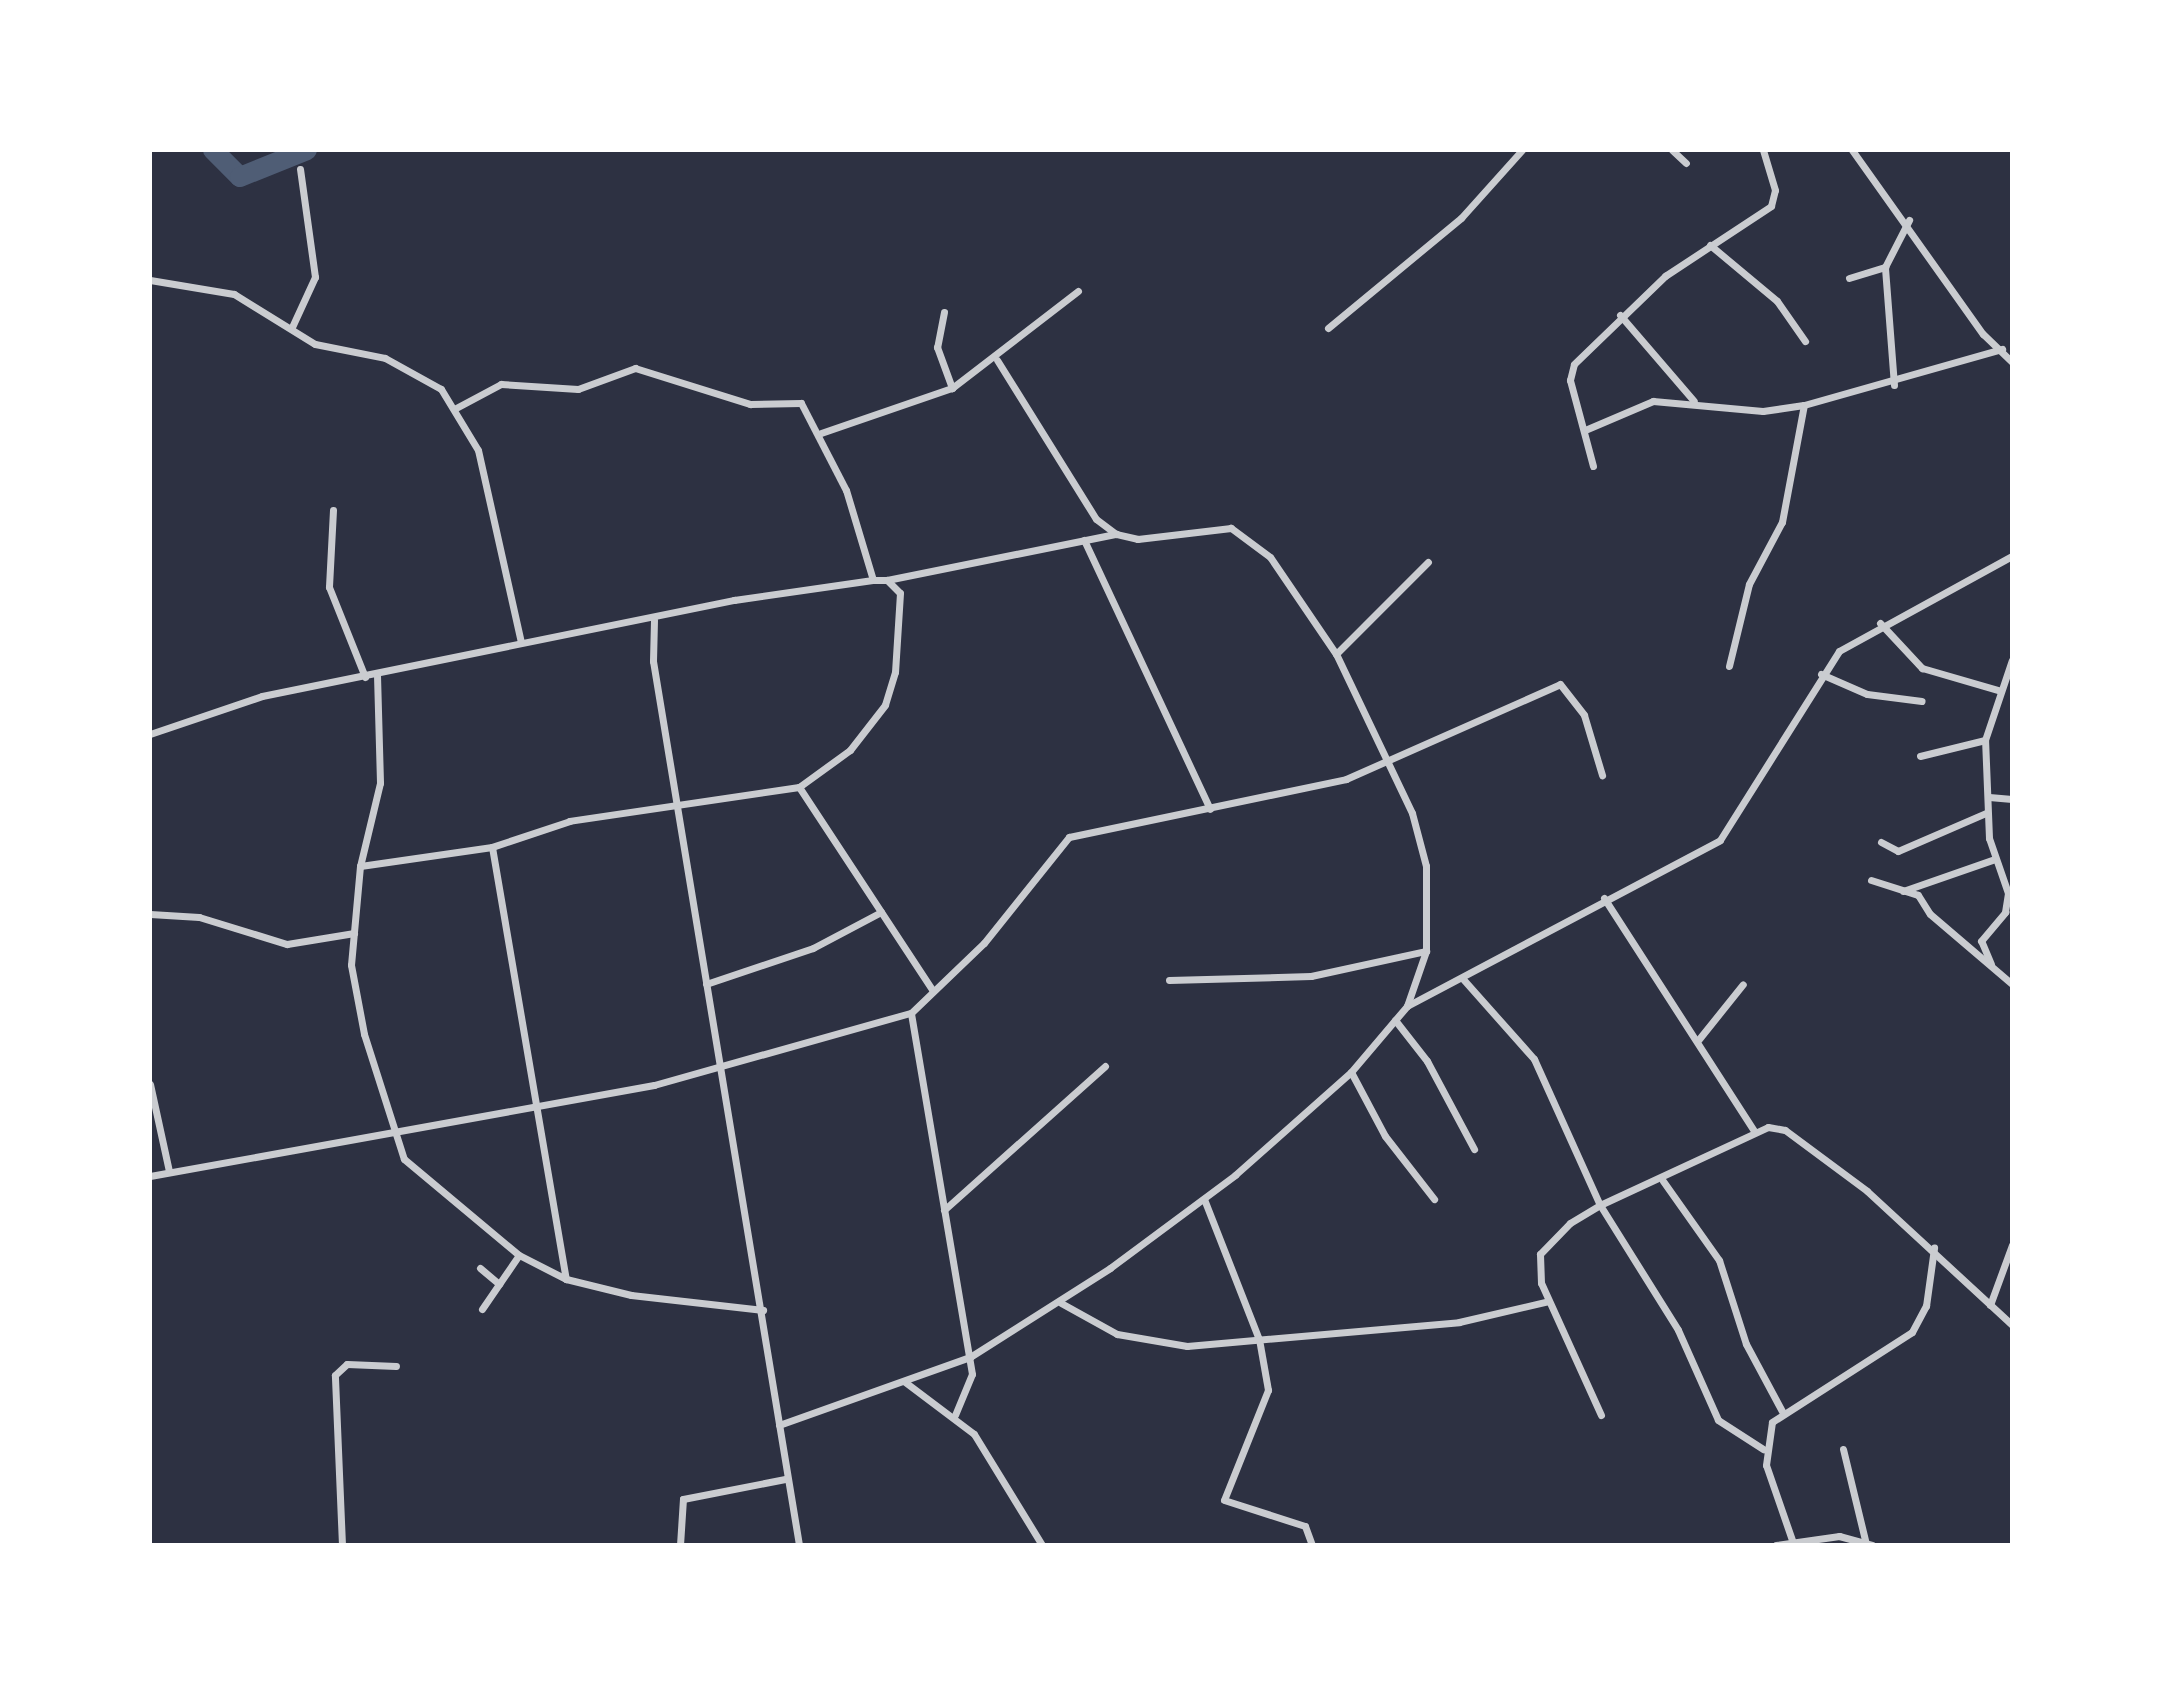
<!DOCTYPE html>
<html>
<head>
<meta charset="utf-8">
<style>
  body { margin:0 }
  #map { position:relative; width:2162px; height:1695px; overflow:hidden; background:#2d3142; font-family:"Asap Condensed",sans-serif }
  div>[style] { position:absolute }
  .river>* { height:20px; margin:-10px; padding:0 10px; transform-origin:10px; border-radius:10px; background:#4f5d75 }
  .minor>* { height:7px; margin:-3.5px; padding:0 3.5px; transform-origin:3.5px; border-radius:3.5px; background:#caccd0 }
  span { translate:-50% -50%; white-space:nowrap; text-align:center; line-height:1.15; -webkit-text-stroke:8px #fff; paint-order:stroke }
  .frame { position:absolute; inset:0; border:152px solid #fff; pointer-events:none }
</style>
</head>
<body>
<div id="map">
  <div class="river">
    <i style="left:213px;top:150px;width:38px;rotate:45deg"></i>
    <i style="left:240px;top:177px;width:72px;rotate:-21.9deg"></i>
  </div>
  <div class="minor">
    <i style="left:1672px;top:150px;width:19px;rotate:43deg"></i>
    <i style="left:1852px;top:150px;width:226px;rotate:54.6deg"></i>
    <i style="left:1983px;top:334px;width:40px;rotate:44deg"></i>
    <i style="left:1710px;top:245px;width:87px;rotate:39.9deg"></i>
    <i style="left:1777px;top:301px;width:49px;rotate:55deg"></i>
    <i style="left:1849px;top:278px;width:38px;rotate:-17deg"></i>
    <i style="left:150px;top:280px;width:85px;rotate:9.5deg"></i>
    <i style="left:234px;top:294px;width:95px;rotate:31.7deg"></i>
    <i style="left:315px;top:344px;width:71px;rotate:11.3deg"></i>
    <i style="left:385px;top:358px;width:64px;rotate:29deg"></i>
    <i style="left:441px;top:389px;width:71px;rotate:58.8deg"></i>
    <i style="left:478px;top:450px;width:197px;rotate:77.4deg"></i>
    <i style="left:944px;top:312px;width:36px;rotate:101deg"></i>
    <i style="left:937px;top:347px;width:44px;rotate:69.9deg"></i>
    <i style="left:1620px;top:315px;width:113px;rotate:49.3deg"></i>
    <i style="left:292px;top:327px;width:55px;rotate:-65.3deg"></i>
    <i style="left:315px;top:277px;width:109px;rotate:-97.9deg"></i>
    <i style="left:1328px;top:328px;width:173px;rotate:-39.6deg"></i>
    <i style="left:1461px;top:218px;width:91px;rotate:-48.1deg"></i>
    <i style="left:1894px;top:385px;width:118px;rotate:-94.4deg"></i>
    <i style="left:1885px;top:267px;width:53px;rotate:-62.9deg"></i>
    <i style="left:456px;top:408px;width:51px;rotate:-28.1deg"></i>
    <i style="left:501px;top:384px;width:77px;rotate:3.7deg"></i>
    <i style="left:578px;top:389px;width:61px;rotate:-20.2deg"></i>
    <i style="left:635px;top:368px;width:121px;rotate:17.4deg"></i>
    <i style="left:750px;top:404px;width:51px;rotate:-1.1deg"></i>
    <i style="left:801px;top:403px;width:98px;rotate:62.7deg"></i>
    <i style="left:846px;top:490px;width:94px;rotate:73.3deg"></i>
    <i style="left:1585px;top:430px;width:74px;rotate:-23.1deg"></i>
    <i style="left:1653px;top:401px;width:110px;rotate:5.2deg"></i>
    <i style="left:1763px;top:411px;width:41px;rotate:-8.3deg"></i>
    <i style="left:1804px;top:405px;width:206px;rotate:-15.8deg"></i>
    <i style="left:821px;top:433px;width:139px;rotate:-19deg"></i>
    <i style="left:952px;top:388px;width:159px;rotate:-37.6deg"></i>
    <i style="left:1593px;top:466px;width:89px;rotate:-105deg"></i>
    <i style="left:1570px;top:380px;width:16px;rotate:-76deg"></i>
    <i style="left:1574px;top:364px;width:127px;rotate:-44deg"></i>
    <i style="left:1665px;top:276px;width:127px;rotate:-33.4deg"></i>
    <i style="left:1771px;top:206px;width:16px;rotate:-76deg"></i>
    <i style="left:1775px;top:190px;width:42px;rotate:-106.7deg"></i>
    <i style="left:333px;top:510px;width:77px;rotate:93deg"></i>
    <i style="left:329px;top:587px;width:97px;rotate:68.2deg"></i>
    <i style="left:1084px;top:540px;width:297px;rotate:64.9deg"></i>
    <i style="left:887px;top:580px;width:234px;rotate:-11.4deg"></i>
    <i style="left:654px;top:620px;width:41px;rotate:91.4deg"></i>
    <i style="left:653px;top:661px;width:896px;rotate:80.62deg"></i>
    <i style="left:1880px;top:623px;width:62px;rotate:47deg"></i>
    <i style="left:1922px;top:668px;width:82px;rotate:16.2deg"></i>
    <i style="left:1336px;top:654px;width:130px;rotate:-45deg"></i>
    <i style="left:1729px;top:666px;width:84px;rotate:-76.3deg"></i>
    <i style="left:1749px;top:584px;width:70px;rotate:-62deg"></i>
    <i style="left:1782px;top:522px;width:119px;rotate:-79.4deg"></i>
    <i style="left:1821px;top:674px;width:50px;rotate:23.5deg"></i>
    <i style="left:1867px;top:694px;width:55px;rotate:7.3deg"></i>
    <i style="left:377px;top:675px;width:108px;rotate:88.4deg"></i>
    <i style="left:380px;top:783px;width:85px;rotate:103.5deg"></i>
    <i style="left:360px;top:866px;width:99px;rotate:95.2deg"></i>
    <i style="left:351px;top:965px;width:70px;rotate:79.3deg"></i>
    <i style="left:364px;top:1034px;width:131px;rotate:72.3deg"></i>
    <i style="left:404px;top:1159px;width:150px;rotate:39.9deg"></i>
    <i style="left:519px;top:1255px;width:53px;rotate:27.1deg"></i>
    <i style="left:566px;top:1279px;width:67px;rotate:13.8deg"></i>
    <i style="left:631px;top:1295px;width:133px;rotate:6.5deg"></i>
    <i style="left:150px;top:734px;width:118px;rotate:-18.7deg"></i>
    <i style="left:262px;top:696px;width:482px;rotate:-11.5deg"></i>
    <i style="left:734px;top:600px;width:140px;rotate:-8.2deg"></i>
    <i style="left:873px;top:580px;width:14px"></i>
    <i style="left:887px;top:580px;width:18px;rotate:45deg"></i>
    <i style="left:900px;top:593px;width:79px;rotate:93.6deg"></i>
    <i style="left:895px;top:672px;width:34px;rotate:107deg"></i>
    <i style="left:885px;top:705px;width:57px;rotate:127.9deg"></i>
    <i style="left:850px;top:750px;width:63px;rotate:144deg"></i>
    <i style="left:799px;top:787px;width:232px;rotate:171.6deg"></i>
    <i style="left:570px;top:821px;width:82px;rotate:161.6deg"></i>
    <i style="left:492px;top:847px;width:133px;rotate:171.8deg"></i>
    <i style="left:1920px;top:756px;width:67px;rotate:-13.8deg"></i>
    <i style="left:799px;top:787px;width:244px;rotate:56.7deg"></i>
    <i style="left:1989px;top:797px;width:23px;rotate:5deg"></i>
    <i style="left:1881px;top:842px;width:19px;rotate:28deg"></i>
    <i style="left:1898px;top:851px;width:96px;rotate:-23.4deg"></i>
    <i style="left:492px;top:847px;width:438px;rotate:80.3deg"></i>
    <i style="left:1871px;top:880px;width:49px;rotate:17.7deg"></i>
    <i style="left:1918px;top:895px;width:22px;rotate:58deg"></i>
    <i style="left:1930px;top:914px;width:108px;rotate:40.5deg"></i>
    <i style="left:1903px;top:891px;width:97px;rotate:-19.2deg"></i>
    <i style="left:1604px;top:898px;width:277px;rotate:57.2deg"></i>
    <i style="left:150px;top:914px;width:49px;rotate:3.5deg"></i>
    <i style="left:199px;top:917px;width:92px;rotate:17.1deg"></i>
    <i style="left:287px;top:944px;width:68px;rotate:-9.3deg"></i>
    <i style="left:1991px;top:964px;width:25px;rotate:-113deg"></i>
    <i style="left:1981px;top:941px;width:38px;rotate:-50deg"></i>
    <i style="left:2005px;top:912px;width:19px;rotate:-81deg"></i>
    <i style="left:2008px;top:893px;width:58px;rotate:-109.1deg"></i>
    <i style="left:1989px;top:838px;width:98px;rotate:-92.3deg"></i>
    <i style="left:1985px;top:740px;width:84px;rotate:-71.4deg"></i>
    <i style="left:1463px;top:979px;width:107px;rotate:48.4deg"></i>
    <i style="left:1534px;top:1059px;width:160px;rotate:65.7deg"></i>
    <i style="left:1600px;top:1205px;width:147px;rotate:58deg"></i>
    <i style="left:1678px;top:1330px;width:98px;rotate:66deg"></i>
    <i style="left:1718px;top:1420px;width:54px;rotate:32.8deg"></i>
    <i style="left:1169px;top:980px;width:142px;rotate:-1.6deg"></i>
    <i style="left:1311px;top:976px;width:118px;rotate:-12.3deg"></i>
    <i style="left:706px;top:984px;width:113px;rotate:-18.6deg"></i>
    <i style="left:813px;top:948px;width:77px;rotate:-27.9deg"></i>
    <i style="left:1407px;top:1006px;width:354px;rotate:-27.9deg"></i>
    <i style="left:1720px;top:840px;width:223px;rotate:-57.8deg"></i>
    <i style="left:1839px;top:651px;width:197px;rotate:-28.8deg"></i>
    <i style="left:1395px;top:1020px;width:52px;rotate:52deg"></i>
    <i style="left:1427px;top:1061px;width:100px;rotate:61.9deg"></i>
    <i style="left:1699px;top:1039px;width:70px;rotate:-51.3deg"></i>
    <i style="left:1351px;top:1072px;width:72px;rotate:62deg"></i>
    <i style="left:1385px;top:1136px;width:80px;rotate:52.1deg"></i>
    <i style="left:150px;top:1084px;width:89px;rotate:77.7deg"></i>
    <i style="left:150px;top:1176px;width:512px;rotate:-10.23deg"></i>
    <i style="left:654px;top:1085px;width:267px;rotate:-15.7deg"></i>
    <i style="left:1663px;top:1181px;width:97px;rotate:54.7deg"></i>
    <i style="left:1719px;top:1260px;width:88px;rotate:72.2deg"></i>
    <i style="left:1746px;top:1344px;width:76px;rotate:61.8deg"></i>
    <i style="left:1204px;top:1199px;width:150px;rotate:68.6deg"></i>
    <i style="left:1259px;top:1339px;width:52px;rotate:80deg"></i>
    <i style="left:1268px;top:1390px;width:118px;rotate:111.8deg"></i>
    <i style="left:1224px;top:1500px;width:85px;rotate:17.8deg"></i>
    <i style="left:1305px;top:1526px;width:20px;rotate:70deg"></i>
    <i style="left:944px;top:1210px;width:216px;rotate:-41.8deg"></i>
    <i style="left:480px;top:1268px;width:25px;rotate:40deg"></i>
    <i style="left:1061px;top:1303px;width:64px;rotate:29deg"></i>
    <i style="left:1117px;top:1334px;width:71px;rotate:9.7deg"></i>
    <i style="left:1187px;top:1346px;width:273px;rotate:-5deg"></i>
    <i style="left:1459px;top:1322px;width:92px;rotate:-13.1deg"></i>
    <i style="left:1990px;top:1305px;width:64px;rotate:-69.9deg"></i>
    <i style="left:482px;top:1309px;width:65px;rotate:-55.6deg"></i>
    <i style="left:905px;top:1382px;width:86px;rotate:37deg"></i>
    <i style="left:974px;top:1434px;width:130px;rotate:58.5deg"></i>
    <i style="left:955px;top:1415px;width:44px;rotate:-67.5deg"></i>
    <i style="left:972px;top:1374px;width:366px;rotate:-99.6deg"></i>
    <i style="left:911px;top:1013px;width:101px;rotate:-43.8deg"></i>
    <i style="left:984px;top:943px;width:136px;rotate:-51.3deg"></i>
    <i style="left:1069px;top:837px;width:283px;rotate:-11.8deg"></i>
    <i style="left:1346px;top:779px;width:234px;rotate:-23.9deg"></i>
    <i style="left:1560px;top:684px;width:39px;rotate:52deg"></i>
    <i style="left:1584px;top:715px;width:63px;rotate:73.3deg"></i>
    <i style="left:1601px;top:1415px;width:145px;rotate:-114.4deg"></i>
    <i style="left:1541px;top:1283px;width:29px;rotate:-92deg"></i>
    <i style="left:1540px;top:1254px;width:43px;rotate:-45.9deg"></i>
    <i style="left:1570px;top:1223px;width:35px;rotate:-31deg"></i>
    <i style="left:1600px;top:1205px;width:185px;rotate:-24.9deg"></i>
    <i style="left:1768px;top:1127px;width:17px;rotate:10deg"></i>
    <i style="left:1785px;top:1130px;width:102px;rotate:36.6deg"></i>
    <i style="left:1867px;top:1191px;width:197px;rotate:42.7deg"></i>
    <i style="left:779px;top:1425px;width:203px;rotate:-19.6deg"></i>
    <i style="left:970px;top:1357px;width:166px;rotate:-32.4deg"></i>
    <i style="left:1110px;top:1268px;width:156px;rotate:-36.6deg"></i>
    <i style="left:1235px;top:1175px;width:155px;rotate:-41.6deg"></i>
    <i style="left:1351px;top:1072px;width:87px;rotate:-49.7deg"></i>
    <i style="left:1407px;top:1006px;width:58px;rotate:-70.9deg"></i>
    <i style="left:1426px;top:951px;width:85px;rotate:-90deg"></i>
    <i style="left:1426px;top:866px;width:55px;rotate:-104.8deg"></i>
    <i style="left:1412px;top:813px;width:176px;rotate:-115.5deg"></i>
    <i style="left:1336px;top:654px;width:117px;rotate:-124.2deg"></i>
    <i style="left:1270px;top:557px;width:49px;rotate:-143.4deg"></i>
    <i style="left:1231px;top:528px;width:94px;rotate:173.3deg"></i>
    <i style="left:1138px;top:539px;width:23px;rotate:-167deg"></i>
    <i style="left:1116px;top:534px;width:25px;rotate:-143deg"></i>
    <i style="left:1096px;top:519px;width:187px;rotate:-121.9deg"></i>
    <i style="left:1843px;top:1449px;width:94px;rotate:76.4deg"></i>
    <i style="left:1792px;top:1540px;width:79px;rotate:-109.1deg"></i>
    <i style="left:1766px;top:1465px;width:43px;rotate:-82.1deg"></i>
    <i style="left:1772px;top:1422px;width:166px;rotate:-32.7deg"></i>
    <i style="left:1912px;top:1332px;width:30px;rotate:-62deg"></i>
    <i style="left:1926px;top:1306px;width:59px;rotate:-82.1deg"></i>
    <i style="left:342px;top:1545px;width:170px;rotate:-92.4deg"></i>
    <i style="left:335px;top:1375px;width:16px;rotate:-43deg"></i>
    <i style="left:347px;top:1364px;width:49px;rotate:2.3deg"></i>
    <i style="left:680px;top:1545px;width:46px;rotate:-86.3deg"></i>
    <i style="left:683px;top:1499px;width:104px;rotate:-11.1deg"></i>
    <i style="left:1776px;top:1545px;width:64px;rotate:-8.1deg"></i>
    <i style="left:1839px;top:1536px;width:34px;rotate:15deg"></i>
  </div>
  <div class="frame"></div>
</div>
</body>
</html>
